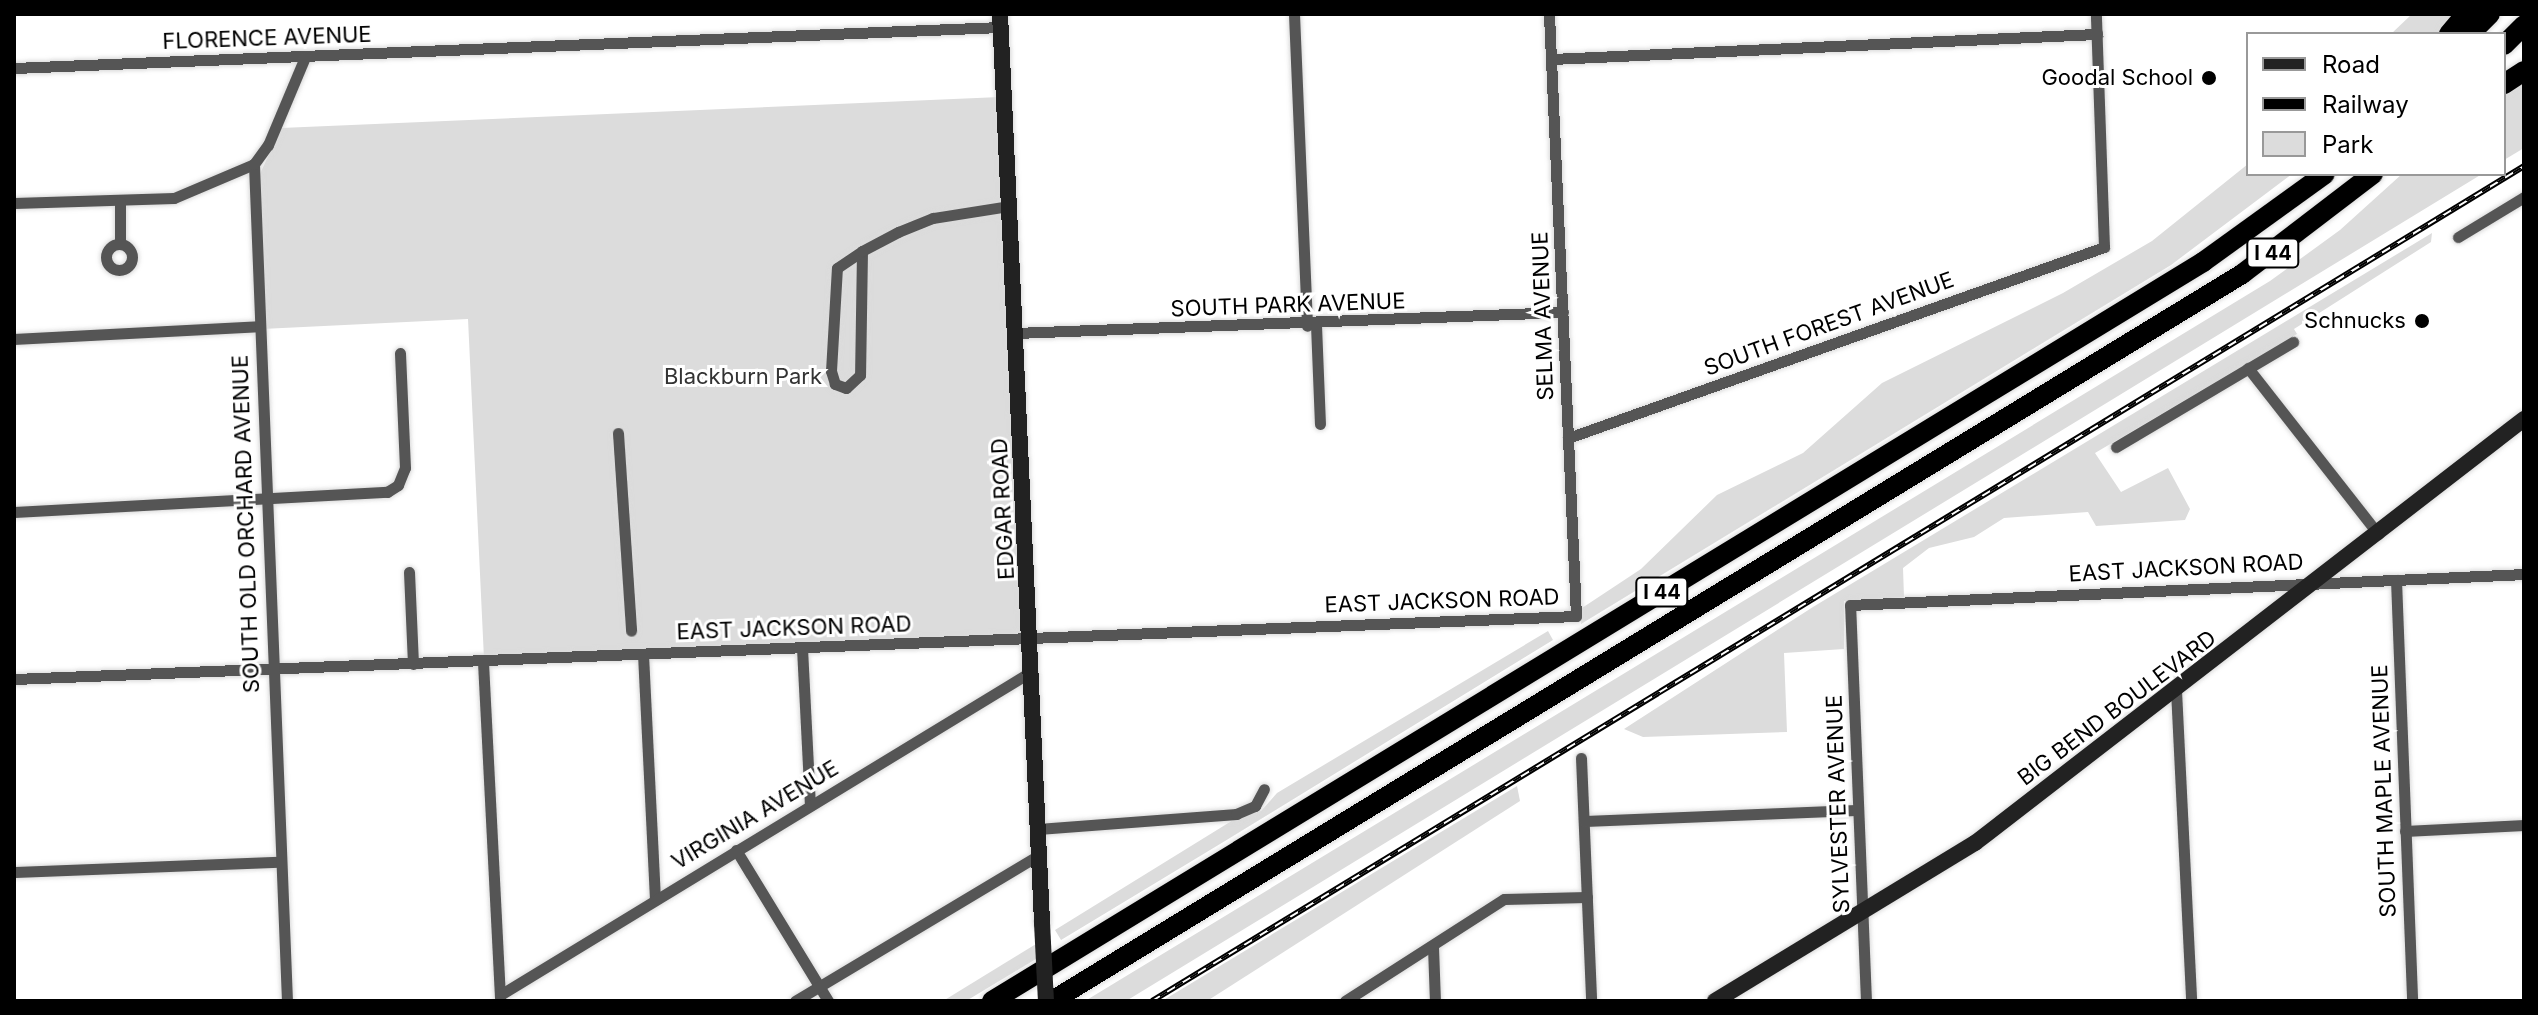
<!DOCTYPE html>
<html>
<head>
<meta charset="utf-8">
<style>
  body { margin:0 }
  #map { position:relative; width:2538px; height:1015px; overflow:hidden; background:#fff; font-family:Inter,sans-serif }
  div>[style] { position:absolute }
  .green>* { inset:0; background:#dcdcdc }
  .roads { filter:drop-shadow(0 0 2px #dbdbdb) drop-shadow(0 0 2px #dbdbdb) }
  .street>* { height:11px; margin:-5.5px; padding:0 5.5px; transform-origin:5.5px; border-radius:5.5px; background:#555 }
  .street>.ring { margin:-5.5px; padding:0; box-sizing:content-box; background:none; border:11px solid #555; border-radius:50% }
  .secondary>* { height:16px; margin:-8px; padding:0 8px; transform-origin:8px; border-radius:8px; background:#222 }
  .highway>* { height:20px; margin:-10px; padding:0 10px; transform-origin:10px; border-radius:10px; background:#000 }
  .rail>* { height:6px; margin-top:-3px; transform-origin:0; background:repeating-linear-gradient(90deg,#fff 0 9px,#000 0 18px); box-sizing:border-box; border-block:2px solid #000 }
  .secondary-bridge>* { height:16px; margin:-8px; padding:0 8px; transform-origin:8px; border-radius:8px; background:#222 }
  .dots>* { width:22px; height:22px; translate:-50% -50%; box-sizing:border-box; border:4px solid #fff; border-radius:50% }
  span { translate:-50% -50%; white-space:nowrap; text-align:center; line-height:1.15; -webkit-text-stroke:6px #fff; paint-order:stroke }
  .shield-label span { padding:2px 6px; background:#fff; border:2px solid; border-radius:6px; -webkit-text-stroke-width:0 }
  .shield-label { font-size:20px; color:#000; font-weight:700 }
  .street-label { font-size:22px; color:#000 }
  .poi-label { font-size:22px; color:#000 }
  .right { translate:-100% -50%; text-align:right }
  .park-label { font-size:22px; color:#333 }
  .frame { position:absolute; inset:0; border:16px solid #000; pointer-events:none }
  .legend { position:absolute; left:2246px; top:32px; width:260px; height:144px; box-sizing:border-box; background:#fff; border:2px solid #999; margin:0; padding:10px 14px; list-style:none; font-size:24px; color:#000 }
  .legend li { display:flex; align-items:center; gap:16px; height:40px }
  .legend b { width:40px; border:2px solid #999 }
</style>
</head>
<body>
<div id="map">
  <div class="green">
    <i style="clip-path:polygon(2412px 14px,2461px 14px,2441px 34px,2391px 34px)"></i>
    <i style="clip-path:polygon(2524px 77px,2524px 148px,2504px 160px,2504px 90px)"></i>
    <i style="clip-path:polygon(1000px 97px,1028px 635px,484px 659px,468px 319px,262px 329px,259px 176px,281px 128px)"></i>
    <i style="clip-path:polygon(2248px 164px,2248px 174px,2292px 174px,2171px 265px,1581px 624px,1582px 608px,1641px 569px,1717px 495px,1803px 453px,1882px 383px,2063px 293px,2152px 241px)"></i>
    <i style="clip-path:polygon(2402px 174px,2482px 174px,1126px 1001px,1085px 1001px,2270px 281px,2340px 230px)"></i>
    <i style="clip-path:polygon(2432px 233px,2431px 242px,2294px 329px,2297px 334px,2095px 453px,2121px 492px,2168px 468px,2190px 509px,2185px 520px,2096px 526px,2088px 512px,2004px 518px,1974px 537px,1929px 548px,1903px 568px,1904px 597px,1844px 601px,1844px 649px,1784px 653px,1787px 732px,1643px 737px,1624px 729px,1813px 607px)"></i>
    <i style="clip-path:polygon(1548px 631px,1553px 640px,1225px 841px,1061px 940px,1055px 930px,1238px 817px,1261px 811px,1277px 793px)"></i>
    <i style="clip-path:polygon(1517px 786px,1520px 801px,1207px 1001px,1162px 1001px)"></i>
    <i style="clip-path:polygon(1036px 944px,1036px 959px,966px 1001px,943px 1001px)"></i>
  </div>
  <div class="roads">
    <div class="street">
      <i style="left:1294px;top:14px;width:312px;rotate:87.6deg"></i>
      <i style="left:1552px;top:59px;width:546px;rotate:-2.63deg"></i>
      <i style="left:14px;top:68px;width:987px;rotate:-2.38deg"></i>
      <i style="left:14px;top:203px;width:160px;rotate:-1.8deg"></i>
      <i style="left:174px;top:198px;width:87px;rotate:-23deg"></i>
      <i style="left:2458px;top:237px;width:77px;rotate:-31.2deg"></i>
      <i style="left:120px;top:243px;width:41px;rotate:-90deg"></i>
      <i class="ring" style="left:106px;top:244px;width:15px;height:15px"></i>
      <i style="left:862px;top:251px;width:124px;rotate:90.9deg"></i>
      <i style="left:860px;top:375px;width:19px;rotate:137deg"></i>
      <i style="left:846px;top:388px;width:12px;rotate:-160deg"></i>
      <i style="left:835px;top:384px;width:14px;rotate:-107deg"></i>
      <i style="left:831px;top:371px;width:103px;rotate:-86.7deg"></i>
      <i style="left:837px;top:268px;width:30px;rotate:-34deg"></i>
      <i style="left:862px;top:251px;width:41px;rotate:-27.8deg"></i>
      <i style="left:898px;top:232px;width:38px;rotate:-22deg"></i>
      <i style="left:933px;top:218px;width:77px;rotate:-9deg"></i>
      <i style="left:1316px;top:325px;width:99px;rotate:87.7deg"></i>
      <i style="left:1015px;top:333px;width:548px;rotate:-2.19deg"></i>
      <i style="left:14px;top:339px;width:244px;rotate:-3deg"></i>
      <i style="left:2248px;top:368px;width:211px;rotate:51.9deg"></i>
      <i style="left:618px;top:433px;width:198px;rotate:86.2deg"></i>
      <i style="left:1568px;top:438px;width:569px;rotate:-19.61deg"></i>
      <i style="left:2104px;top:247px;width:233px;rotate:-92deg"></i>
      <i style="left:2116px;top:447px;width:206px;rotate:-30.7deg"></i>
      <i style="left:14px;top:512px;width:374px;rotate:-3.1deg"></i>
      <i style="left:387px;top:492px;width:13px;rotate:-32deg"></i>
      <i style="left:398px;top:485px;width:18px;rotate:-68deg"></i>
      <i style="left:405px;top:468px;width:115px;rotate:-92.5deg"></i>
      <i style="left:409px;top:572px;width:92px;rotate:87.5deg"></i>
      <i style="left:2396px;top:580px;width:421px;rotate:87.8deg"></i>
      <i style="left:802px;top:648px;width:157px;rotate:87.1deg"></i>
      <i style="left:643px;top:654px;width:245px;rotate:87.2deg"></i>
      <i style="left:483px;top:662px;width:338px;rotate:87.1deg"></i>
      <i style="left:14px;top:679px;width:1563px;rotate:-2.31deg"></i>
      <i style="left:1576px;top:616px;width:603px;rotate:-92.57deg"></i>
      <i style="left:2176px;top:690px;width:311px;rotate:87.2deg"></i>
      <i style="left:1581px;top:758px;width:243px;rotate:87.6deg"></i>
      <i style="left:1584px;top:821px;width:273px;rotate:-2.3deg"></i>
      <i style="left:1038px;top:829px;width:199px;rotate:-4.3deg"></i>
      <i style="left:1236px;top:814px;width:21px;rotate:-23deg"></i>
      <i style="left:1255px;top:806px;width:19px;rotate:-62deg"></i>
      <i style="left:2405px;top:831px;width:119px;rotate:-2.9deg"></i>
      <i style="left:736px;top:850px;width:177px;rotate:58.6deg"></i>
      <i style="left:14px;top:872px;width:266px;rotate:-2.2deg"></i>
      <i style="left:1433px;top:947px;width:54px;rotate:87.9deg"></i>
      <i style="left:500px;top:995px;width:623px;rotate:-31.34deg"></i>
      <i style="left:287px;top:1001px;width:838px;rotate:-92.26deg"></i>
      <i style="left:254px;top:164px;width:24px;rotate:-54deg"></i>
      <i style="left:268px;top:145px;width:95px;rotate:-67.2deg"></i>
      <i style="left:795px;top:1001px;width:284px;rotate:-30.9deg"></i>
      <i style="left:1345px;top:1001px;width:189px;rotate:-32.7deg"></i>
      <i style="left:1504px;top:899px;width:83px;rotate:-1.4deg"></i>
      <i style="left:1866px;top:1001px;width:396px;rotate:-92.3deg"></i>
      <i style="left:1850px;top:605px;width:675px;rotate:-2.63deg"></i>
    </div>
    <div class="secondary">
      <i style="left:1000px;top:14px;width:910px;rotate:87.35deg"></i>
      <i style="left:1715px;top:1001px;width:304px;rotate:-31.3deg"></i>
      <i style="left:1975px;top:843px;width:694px;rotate:-37.68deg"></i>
    </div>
    <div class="highway">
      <i style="left:2449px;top:34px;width:26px;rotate:-50deg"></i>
      <i style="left:2470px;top:34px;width:28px;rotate:-45deg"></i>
      <i style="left:2504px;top:45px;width:28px;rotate:-45deg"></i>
      <i style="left:2504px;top:84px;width:24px;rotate:-33deg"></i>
      <i style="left:992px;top:1001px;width:1419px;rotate:-31.39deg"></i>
      <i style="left:2203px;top:262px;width:150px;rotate:-35.8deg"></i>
      <i style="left:1052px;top:1001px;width:1394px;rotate:-31.42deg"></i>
      <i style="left:2242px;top:274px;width:165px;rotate:-37.4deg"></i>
    </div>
  </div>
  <div class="rail">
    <i style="left:1152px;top:1001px;width:1606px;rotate:-31.32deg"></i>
  </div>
  <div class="secondary-bridge">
    <i style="left:1042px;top:923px;width:78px;rotate:87.1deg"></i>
  </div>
  <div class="dots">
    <i style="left:2209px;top:78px;background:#000"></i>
    <i style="left:2422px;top:321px;background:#000"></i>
  </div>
  <div class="shield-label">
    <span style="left:2273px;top:253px">I 44</span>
    <span style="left:1662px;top:592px">I 44</span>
  </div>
  <div class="street-label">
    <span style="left:267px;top:38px;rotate:-2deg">FLORENCE AVENUE</span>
    <span style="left:1288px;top:305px;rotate:-2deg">SOUTH PARK AVENUE</span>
    <span style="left:1543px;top:316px;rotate:-92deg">SELMA AVENUE</span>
    <span style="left:1829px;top:324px;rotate:-20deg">SOUTH FOREST AVENUE</span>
    <span style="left:1003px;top:509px;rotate:-93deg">EDGAR ROAD</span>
    <span style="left:246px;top:524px;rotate:-92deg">SOUTH OLD ORCHARD AVENUE</span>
    <span style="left:2186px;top:568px;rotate:-3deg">EAST JACKSON ROAD</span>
    <span style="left:1442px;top:601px;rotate:-2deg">EAST JACKSON ROAD</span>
    <span style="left:794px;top:628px;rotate:-2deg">EAST JACKSON ROAD</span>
    <span style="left:2117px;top:708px;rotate:-37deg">BIG BEND BOULEVARD</span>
    <span style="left:2384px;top:791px;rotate:-92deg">SOUTH MAPLE AVENUE</span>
    <span style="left:1838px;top:804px;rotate:-92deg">SYLVESTER AVENUE</span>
    <span style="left:755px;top:815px;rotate:-31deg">VIRGINIA AVENUE</span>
  </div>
  <div class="poi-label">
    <span class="right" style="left:2193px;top:78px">Goodal School</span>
    <span class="right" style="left:2406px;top:321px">Schnucks</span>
  </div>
  <div class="park-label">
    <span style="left:743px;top:377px">Blackburn Park</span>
  </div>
  <div class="frame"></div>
  <ul class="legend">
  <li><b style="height:10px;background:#222"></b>Road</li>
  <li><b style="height:10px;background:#000"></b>Railway</li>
  <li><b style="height:22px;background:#dcdcdc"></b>Park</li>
  </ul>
</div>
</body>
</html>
